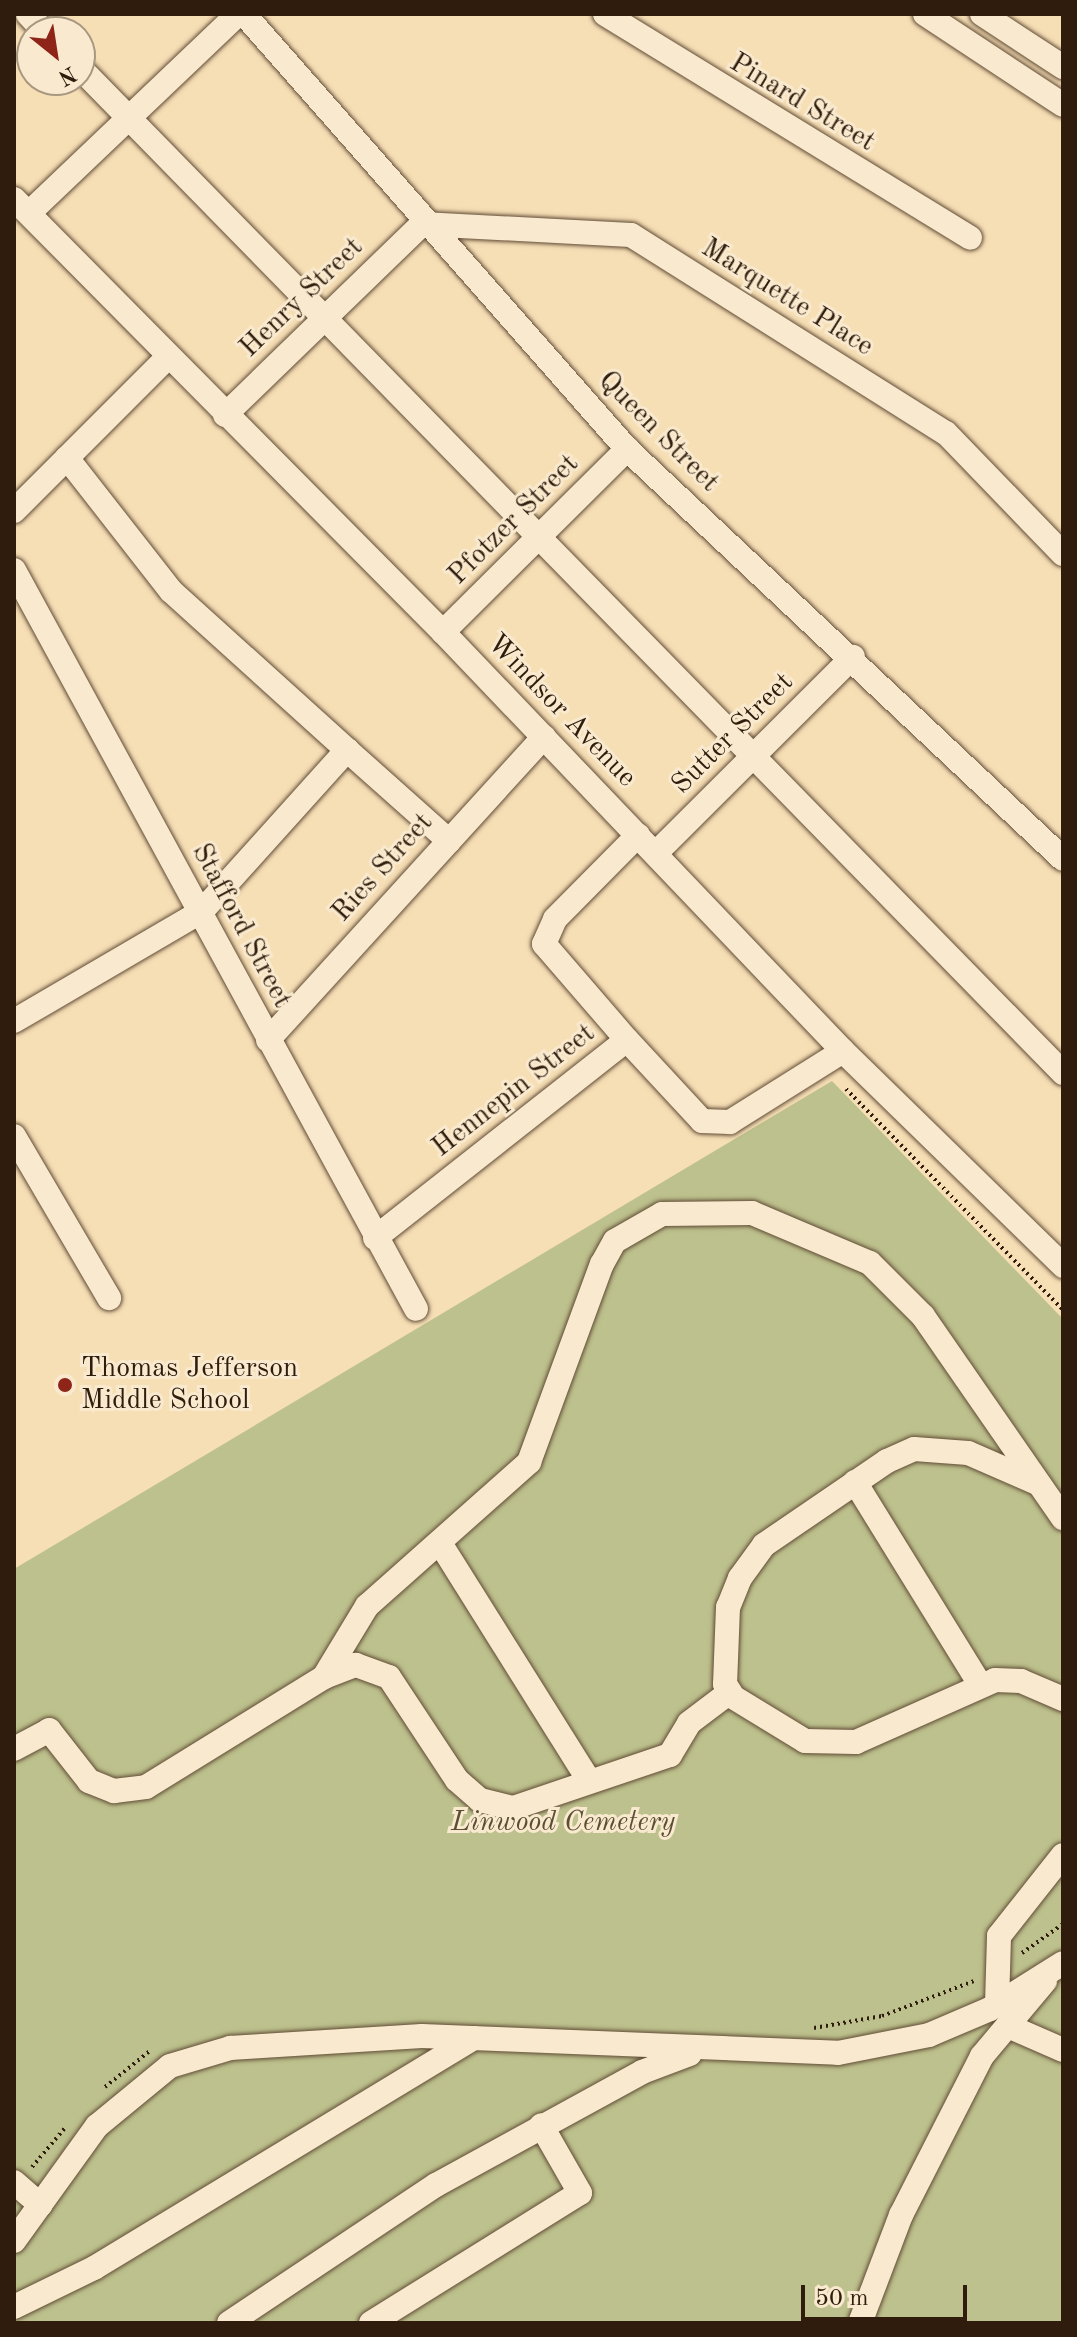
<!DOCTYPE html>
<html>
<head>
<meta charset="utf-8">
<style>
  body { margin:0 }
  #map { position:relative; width:1077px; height:2337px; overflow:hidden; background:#f6deb5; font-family:"Old Standard TT",serif }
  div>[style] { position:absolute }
  .green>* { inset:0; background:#bdc18d }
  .path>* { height:4px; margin-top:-2px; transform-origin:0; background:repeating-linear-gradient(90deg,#2f1c0c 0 2px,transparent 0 6px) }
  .roads { filter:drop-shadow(0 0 2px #614c36) drop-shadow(0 0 2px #614c36) }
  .minor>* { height:24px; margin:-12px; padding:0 12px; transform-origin:12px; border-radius:12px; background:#f9eacf }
  .dots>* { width:22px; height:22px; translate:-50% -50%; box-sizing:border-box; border:4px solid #f9eacf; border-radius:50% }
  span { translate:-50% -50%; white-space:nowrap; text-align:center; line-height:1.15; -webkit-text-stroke:6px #f9eacf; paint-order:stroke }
  .street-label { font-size:28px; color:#2f1c0c }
  .poi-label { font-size:28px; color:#2f1c0c }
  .left { translate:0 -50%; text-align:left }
  .park-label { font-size:28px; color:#5a4e33; font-style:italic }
  .frame { position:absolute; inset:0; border:16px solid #2f1c0c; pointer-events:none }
  .north { position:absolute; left:16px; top:16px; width:80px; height:80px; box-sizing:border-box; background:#f9eacf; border:2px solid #a89881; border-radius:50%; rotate:150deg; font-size:22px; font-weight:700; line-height:32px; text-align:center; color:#2f1c0c }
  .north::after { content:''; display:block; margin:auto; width:28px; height:36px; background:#8f2418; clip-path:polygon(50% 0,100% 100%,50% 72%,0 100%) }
  .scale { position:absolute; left:801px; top:2285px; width:166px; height:36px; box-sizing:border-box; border:4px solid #2f1c0c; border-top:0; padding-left:10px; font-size:24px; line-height:28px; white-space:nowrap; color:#2f1c0c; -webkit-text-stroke:6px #f9eacf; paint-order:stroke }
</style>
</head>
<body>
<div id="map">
  <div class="green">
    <i style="clip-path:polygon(832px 1081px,1063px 1319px,1063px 2323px,14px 2323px,14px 1569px)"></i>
  </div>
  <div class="path">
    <i style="left:846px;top:1089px;width:310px;rotate:45.5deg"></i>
    <i style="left:1022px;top:1953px;width:50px;rotate:-35.3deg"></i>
    <i style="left:814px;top:2028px;width:69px;rotate:-10deg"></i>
    <i style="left:882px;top:2016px;width:98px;rotate:-20.8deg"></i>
    <i style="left:105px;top:2087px;width:59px;rotate:-38.8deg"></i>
    <i style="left:32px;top:2167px;width:51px;rotate:-49.8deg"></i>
  </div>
  <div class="roads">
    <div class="minor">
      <i style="left:28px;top:14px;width:25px;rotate:47deg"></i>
      <i style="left:244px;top:14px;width:580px;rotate:48.64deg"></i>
      <i style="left:627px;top:449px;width:598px;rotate:43.24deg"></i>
      <i style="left:605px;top:14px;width:428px;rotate:31.5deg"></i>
      <i style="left:925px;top:14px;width:165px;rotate:33.4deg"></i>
      <i style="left:982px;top:14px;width:97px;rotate:33.2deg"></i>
      <i style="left:80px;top:68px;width:1406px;rotate:45.63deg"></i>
      <i style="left:14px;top:199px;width:610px;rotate:45.27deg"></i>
      <i style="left:443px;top:632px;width:579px;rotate:46.33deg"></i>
      <i style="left:843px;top:1051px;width:308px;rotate:44.3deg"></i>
      <i style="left:29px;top:213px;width:289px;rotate:-43.6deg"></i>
      <i style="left:225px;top:415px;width:274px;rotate:-44.1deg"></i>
      <i style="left:422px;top:224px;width:209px;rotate:3deg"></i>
      <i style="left:631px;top:235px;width:372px;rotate:32.2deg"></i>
      <i style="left:946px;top:433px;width:168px;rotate:46deg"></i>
      <i style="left:14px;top:511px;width:218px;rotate:-45deg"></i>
      <i style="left:14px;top:570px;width:841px;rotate:61.45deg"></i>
      <i style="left:443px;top:632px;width:260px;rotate:-44.8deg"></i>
      <i style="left:347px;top:750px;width:137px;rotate:41.7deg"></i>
      <i style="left:656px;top:853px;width:278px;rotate:-44.9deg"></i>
      <i style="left:14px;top:1021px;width:218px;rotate:-30.3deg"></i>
      <i style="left:202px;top:911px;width:217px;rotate:-48deg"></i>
      <i style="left:347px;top:750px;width:237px;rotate:-137.9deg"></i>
      <i style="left:171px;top:591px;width:169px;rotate:-128deg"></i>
      <i style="left:268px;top:1040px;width:410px;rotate:-47.7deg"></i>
      <i style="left:627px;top:1040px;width:127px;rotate:-130.8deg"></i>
      <i style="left:544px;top:944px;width:27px;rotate:-66deg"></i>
      <i style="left:555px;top:919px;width:118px;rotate:-45.3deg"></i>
      <i style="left:14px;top:1136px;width:188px;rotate:59.6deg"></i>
      <i style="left:375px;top:1238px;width:320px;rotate:-38.2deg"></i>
      <i style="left:627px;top:1040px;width:110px;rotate:47.2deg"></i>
      <i style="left:702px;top:1121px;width:28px;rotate:2deg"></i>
      <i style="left:730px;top:1122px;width:133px;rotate:-32.1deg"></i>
      <i style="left:855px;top:1482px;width:238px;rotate:58.3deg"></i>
      <i style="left:1037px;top:1483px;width:75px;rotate:-156.5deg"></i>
      <i style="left:968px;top:1453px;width:54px;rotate:-175.8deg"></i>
      <i style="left:914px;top:1449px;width:30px;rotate:156deg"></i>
      <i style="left:887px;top:1461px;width:149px;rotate:145.7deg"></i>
      <i style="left:764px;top:1545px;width:41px;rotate:126deg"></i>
      <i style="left:740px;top:1578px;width:31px;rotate:112deg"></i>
      <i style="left:728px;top:1607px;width:77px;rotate:92.2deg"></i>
      <i style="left:725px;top:1684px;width:15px;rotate:58deg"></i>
      <i style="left:733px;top:1697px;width:84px;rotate:31.4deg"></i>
      <i style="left:805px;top:1741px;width:51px;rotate:1.1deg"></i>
      <i style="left:856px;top:1742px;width:152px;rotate:-24deg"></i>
      <i style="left:995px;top:1680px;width:26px;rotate:2deg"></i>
      <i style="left:1021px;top:1681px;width:46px;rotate:23.2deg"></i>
      <i style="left:440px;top:1543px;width:279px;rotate:57.9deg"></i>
      <i style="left:324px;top:1677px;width:83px;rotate:-58.8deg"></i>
      <i style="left:367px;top:1606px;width:217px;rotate:-41.6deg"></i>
      <i style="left:529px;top:1462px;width:211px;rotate:-69.8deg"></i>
      <i style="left:602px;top:1264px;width:26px;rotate:-61deg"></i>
      <i style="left:615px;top:1241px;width:54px;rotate:-29.9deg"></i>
      <i style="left:662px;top:1214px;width:90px;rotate:-0.6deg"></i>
      <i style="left:752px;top:1213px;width:128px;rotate:23deg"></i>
      <i style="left:870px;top:1263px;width:75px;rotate:45deg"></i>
      <i style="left:923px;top:1316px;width:246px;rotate:55.3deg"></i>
      <i style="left:14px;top:1749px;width:40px;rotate:-28deg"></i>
      <i style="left:49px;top:1730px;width:65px;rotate:51.9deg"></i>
      <i style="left:89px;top:1781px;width:27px;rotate:22deg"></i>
      <i style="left:114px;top:1791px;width:32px;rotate:-7deg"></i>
      <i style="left:146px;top:1787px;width:209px;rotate:-31.7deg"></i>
      <i style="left:324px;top:1677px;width:34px;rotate:-21deg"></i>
      <i style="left:356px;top:1665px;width:35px;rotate:20deg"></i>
      <i style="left:389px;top:1677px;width:123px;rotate:56.6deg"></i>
      <i style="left:457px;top:1780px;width:30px;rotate:41deg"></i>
      <i style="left:480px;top:1800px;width:34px;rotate:14deg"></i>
      <i style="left:513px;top:1808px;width:166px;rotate:-18.7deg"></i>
      <i style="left:670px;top:1755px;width:37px;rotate:-59deg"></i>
      <i style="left:689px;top:1723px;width:51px;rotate:-37.1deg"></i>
      <i style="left:997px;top:2004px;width:68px;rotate:-88.3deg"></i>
      <i style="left:999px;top:1936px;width:103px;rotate:-51.7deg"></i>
      <i style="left:1008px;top:2026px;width:60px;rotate:23.6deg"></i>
      <i style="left:14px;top:2182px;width:35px;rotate:41deg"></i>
      <i style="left:14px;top:2241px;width:142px;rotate:-54.2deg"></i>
      <i style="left:97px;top:2126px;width:94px;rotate:-39.4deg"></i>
      <i style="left:170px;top:2066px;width:63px;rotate:-16.7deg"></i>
      <i style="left:230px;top:2048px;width:192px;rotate:-3.6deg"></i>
      <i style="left:422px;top:2036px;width:416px;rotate:2.3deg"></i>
      <i style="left:838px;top:2053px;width:93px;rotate:-11.2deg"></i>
      <i style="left:929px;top:2035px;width:66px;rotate:-23.1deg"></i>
      <i style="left:990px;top:2009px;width:86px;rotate:-32.2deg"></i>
      <i style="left:14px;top:2307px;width:89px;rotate:-26deg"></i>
      <i style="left:94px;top:2268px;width:444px;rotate:-31.2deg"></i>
      <i style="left:229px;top:2323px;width:249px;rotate:-33.7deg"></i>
      <i style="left:436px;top:2185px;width:235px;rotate:-28.7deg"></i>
      <i style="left:642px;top:2072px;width:51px;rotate:-20.6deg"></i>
      <i style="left:371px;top:2323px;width:246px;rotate:-31.9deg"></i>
      <i style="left:580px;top:2193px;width:78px;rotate:-119.8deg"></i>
      <i style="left:860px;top:2323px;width:116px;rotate:-69.2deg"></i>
      <i style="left:901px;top:2215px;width:178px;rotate:-63deg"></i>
      <i style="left:982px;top:2056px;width:98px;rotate:-50deg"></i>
    </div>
  </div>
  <div class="dots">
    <i style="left:65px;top:1385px;background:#8f2418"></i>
  </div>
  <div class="street-label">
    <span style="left:802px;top:103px;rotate:31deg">Pinard Street</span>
    <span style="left:302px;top:298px;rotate:-44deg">Henry Street</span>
    <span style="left:787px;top:298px;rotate:32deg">Marquette Place</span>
    <span style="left:658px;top:432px;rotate:45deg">Queen Street</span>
    <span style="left:514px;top:520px;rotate:-45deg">Pfotzer Street</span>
    <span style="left:561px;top:711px;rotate:46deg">Windsor Avenue</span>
    <span style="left:733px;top:734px;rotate:-45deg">Sutter Street</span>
    <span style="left:383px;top:868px;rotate:-48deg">Ries Street</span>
    <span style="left:241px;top:926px;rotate:62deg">Stafford Street</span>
    <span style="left:514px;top:1091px;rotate:-38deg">Hennepin Street</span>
  </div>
  <div class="poi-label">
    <span class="left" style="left:81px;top:1385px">Thomas Jefferson<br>Middle School</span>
  </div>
  <div class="park-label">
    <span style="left:563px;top:1823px">Linwood Cemetery</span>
  </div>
  <div class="frame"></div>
  <div class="north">N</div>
  <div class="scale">50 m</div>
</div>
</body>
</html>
